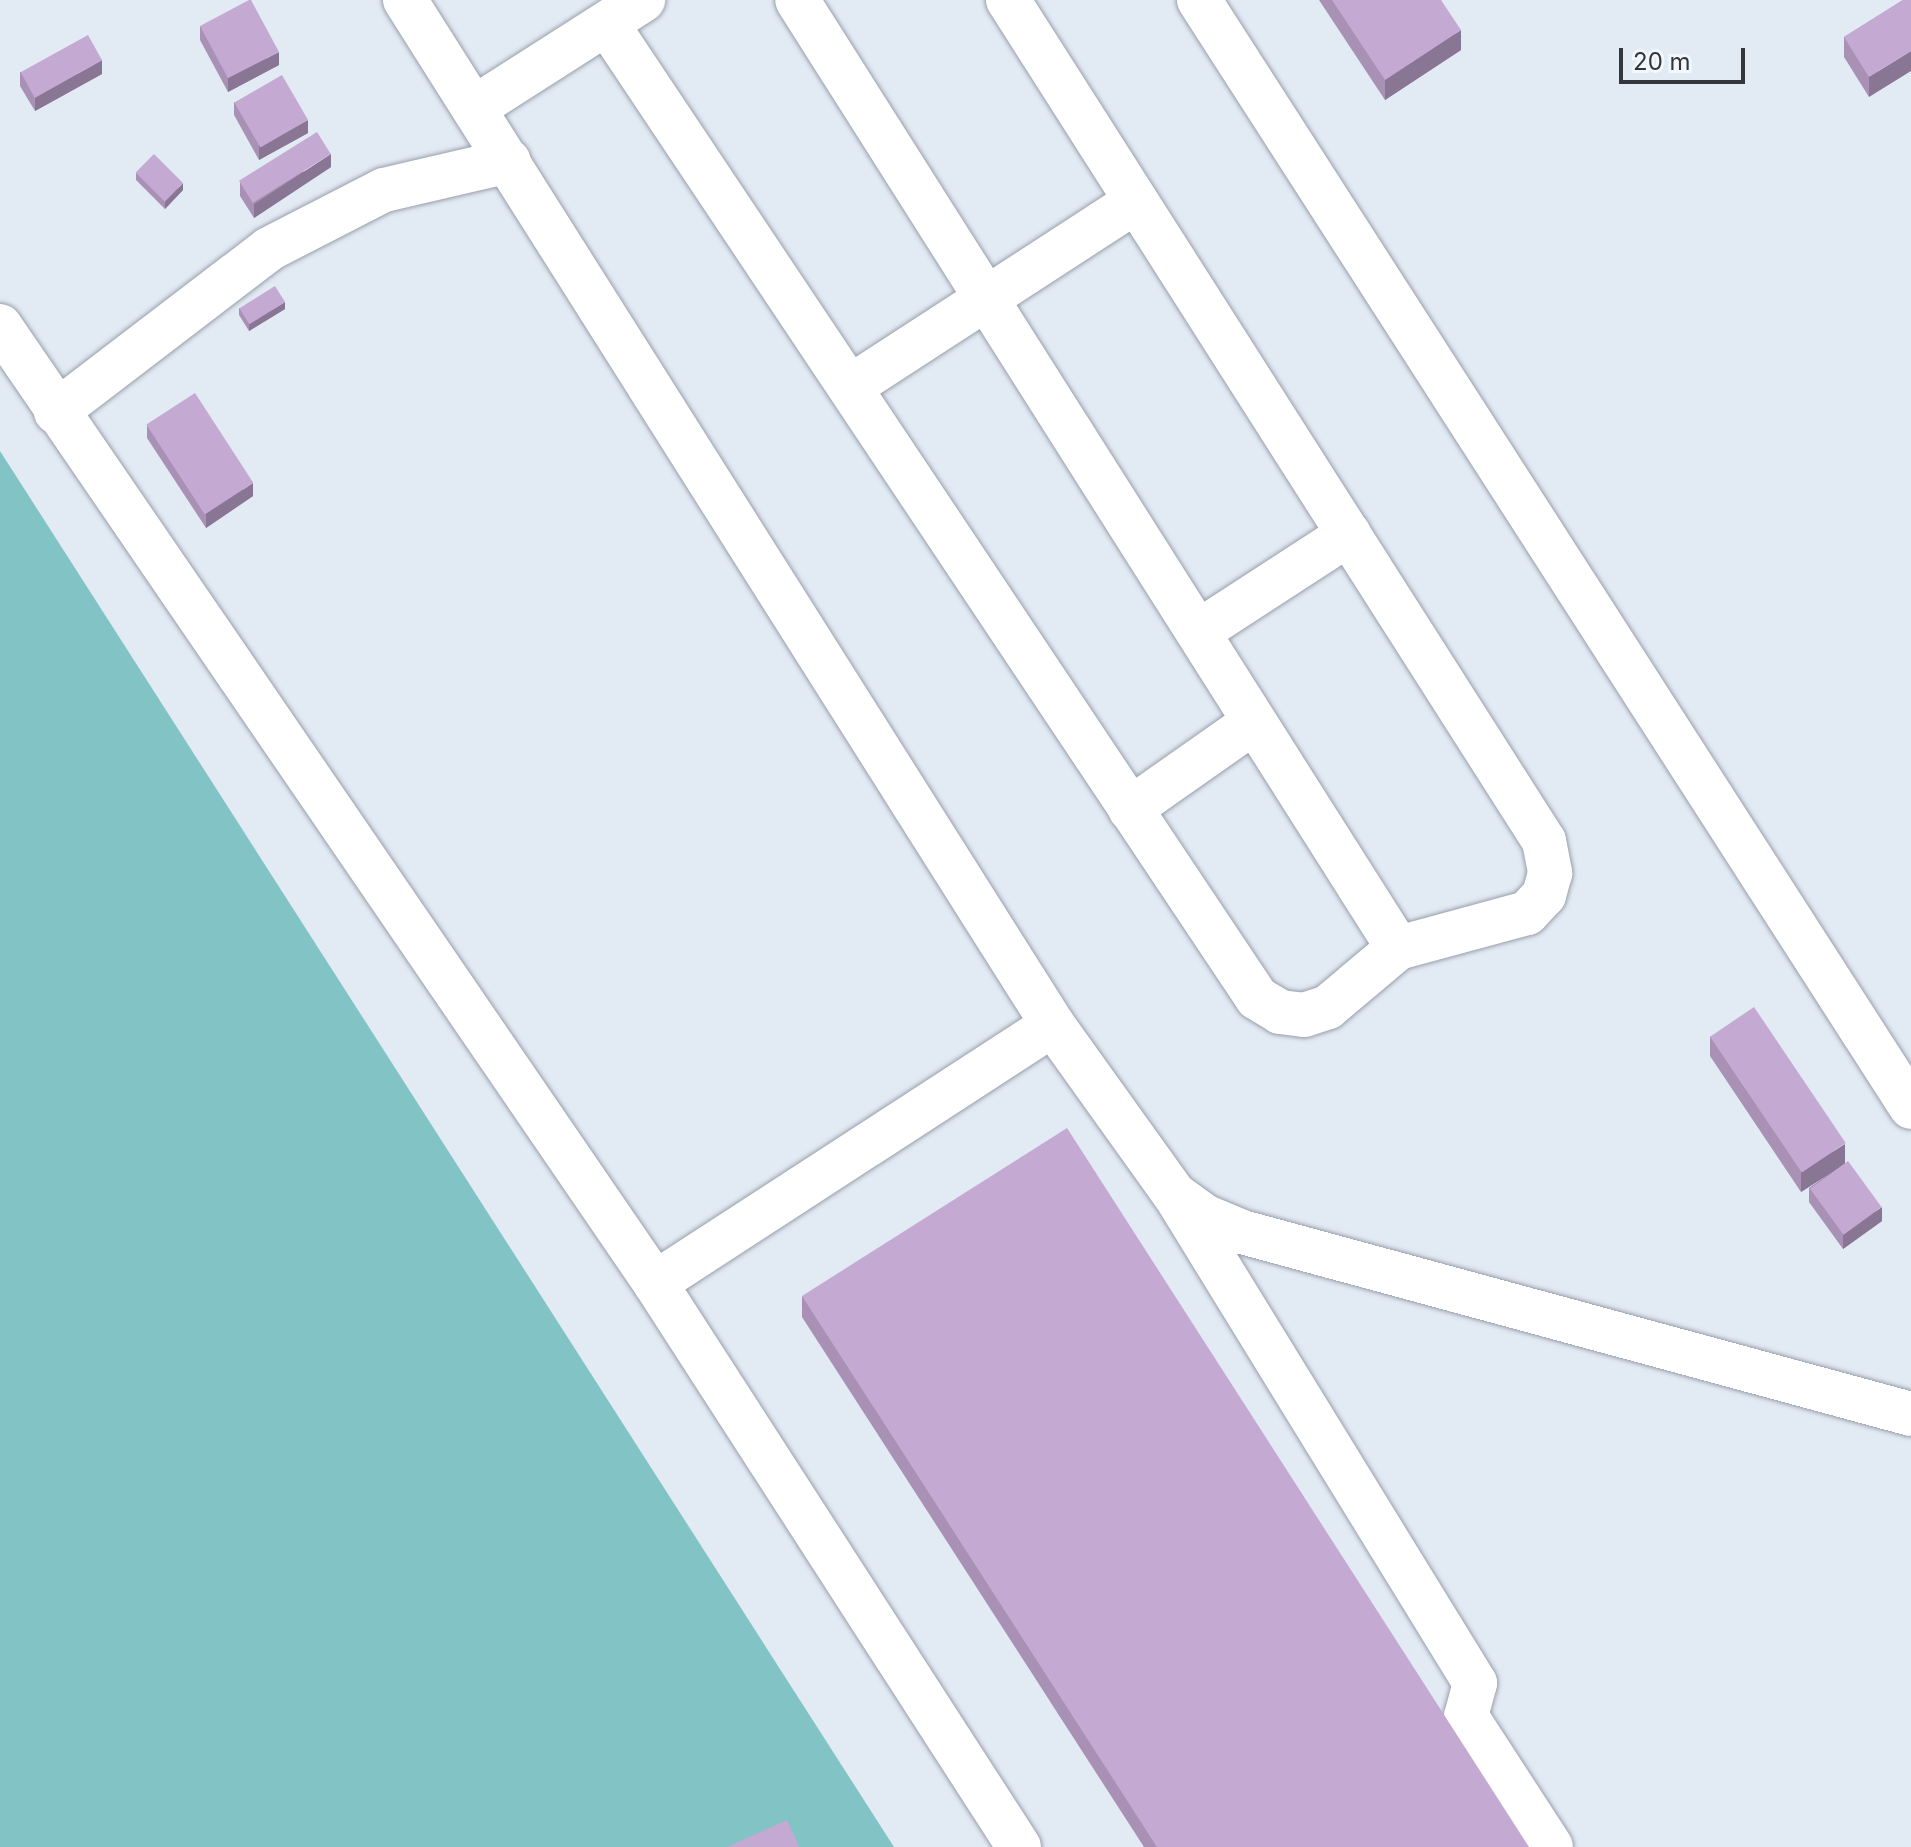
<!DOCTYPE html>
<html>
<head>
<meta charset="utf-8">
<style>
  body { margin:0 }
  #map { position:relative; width:1911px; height:1847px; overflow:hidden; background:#e2eaf4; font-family:Inter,sans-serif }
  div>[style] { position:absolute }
  .water>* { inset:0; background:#82c3c5 }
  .roads { filter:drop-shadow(0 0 2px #999faa) drop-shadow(0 0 2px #999faa) }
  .minor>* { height:44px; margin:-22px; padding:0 22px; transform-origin:22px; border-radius:22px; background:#fff }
  .wall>* { inset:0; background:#a991b5 }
  .shaded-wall>* { inset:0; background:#897694 }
  .building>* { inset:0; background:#c4a9d3; transform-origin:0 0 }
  span { translate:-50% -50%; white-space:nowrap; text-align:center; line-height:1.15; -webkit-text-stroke:6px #f2f7fd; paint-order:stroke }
  .scale { position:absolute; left:1619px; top:48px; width:126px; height:36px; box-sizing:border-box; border:4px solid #33363a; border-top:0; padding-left:10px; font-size:24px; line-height:28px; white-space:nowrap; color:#33363a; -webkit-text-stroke:6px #f2f7fd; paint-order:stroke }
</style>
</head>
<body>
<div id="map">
  <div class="water">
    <i style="clip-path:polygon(0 451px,894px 1847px,0 1847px)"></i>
  </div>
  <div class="roads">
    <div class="minor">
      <i style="left:405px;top:0;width:1213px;rotate:57.7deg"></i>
      <i style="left:1053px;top:1025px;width:208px;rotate:54.4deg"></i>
      <i style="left:1174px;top:1194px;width:37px;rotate:36deg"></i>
      <i style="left:1204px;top:1216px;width:41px;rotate:22.8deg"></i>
      <i style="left:1242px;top:1232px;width:693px;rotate:15.22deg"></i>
      <i style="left:1008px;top:0;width:997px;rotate:57.49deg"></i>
      <i style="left:1544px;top:841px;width:33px;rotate:79deg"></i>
      <i style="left:1550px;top:873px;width:23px;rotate:105deg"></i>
      <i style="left:1544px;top:895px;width:25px;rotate:133deg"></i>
      <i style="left:1527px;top:913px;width:134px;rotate:164.8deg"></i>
      <i style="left:1199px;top:0;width:1316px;rotate:57.25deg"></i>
      <i style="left:607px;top:24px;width:1171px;rotate:56.28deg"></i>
      <i style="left:1257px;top:998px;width:27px;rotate:31deg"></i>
      <i style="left:1280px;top:1012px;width:24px;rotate:7deg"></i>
      <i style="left:1304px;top:1015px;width:25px;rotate:-18deg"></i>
      <i style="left:1328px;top:1007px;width:92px;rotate:-40.1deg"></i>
      <i style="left:1398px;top:948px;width:1122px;rotate:-122.37deg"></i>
      <i style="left:474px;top:108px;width:201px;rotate:-32.6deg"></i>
      <i style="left:0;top:326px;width:1160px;rotate:55.61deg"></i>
      <i style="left:655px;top:1283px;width:671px;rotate:57.16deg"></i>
      <i style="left:850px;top:387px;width:341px;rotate:-33deg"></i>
      <i style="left:56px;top:412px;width:268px;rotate:-37.4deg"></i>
      <i style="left:269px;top:249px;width:129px;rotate:-27.2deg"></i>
      <i style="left:384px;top:190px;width:128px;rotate:-13.1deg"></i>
      <i style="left:1198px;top:632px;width:180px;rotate:-33deg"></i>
      <i style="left:1130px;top:809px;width:151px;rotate:-35.1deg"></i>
      <i style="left:1178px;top:1200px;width:567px;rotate:58.41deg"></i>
      <i style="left:1475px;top:1683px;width:34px;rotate:105deg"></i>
      <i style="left:1466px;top:1716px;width:156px;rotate:57deg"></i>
      <i style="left:655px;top:1283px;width:474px;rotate:-33deg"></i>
    </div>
  </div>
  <div class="wall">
    <i style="clip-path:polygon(1319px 0,1441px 0,1461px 50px,1385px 100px)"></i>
    <i style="clip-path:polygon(1903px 0,1869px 97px,1844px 57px,1844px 37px)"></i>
    <i style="clip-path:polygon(200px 26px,279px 65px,228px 92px,200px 40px)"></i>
    <i style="clip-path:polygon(20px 72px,102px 74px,35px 111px,20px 86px)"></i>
    <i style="clip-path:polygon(234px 102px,308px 133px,259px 160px,234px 115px)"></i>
    <i style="clip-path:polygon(331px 167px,254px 218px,240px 196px,240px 182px)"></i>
    <i style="clip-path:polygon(136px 173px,183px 190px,165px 209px,136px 180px)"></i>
    <i style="clip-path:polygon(239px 308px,285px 309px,249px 331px,239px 315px)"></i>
    <i style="clip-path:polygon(147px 425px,253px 496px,206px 528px,147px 438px)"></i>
    <i style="clip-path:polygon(1710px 1036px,1845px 1163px,1882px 1221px,1843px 1249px,1809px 1202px,1809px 1188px,1830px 1173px,1801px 1192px,1710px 1056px)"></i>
    <i style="clip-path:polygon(802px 1296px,1529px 1847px,1144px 1847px,802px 1317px)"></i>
  </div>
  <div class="shaded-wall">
    <i style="clip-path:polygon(1461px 30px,1461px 50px,1385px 100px,1385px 80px)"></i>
    <i style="clip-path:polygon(1911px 51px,1911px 71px,1869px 97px,1869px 77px)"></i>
    <i style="clip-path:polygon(279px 52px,279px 65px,228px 92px,228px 78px)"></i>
    <i style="clip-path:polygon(102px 60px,102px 74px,35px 111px,35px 98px)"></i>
    <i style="clip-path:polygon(308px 120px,308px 133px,259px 160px,259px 146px)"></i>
    <i style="clip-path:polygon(331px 154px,331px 167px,254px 218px,254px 204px)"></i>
    <i style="clip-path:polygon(183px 183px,183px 190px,165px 209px,165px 202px)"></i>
    <i style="clip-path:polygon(285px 302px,285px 309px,249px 331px,249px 324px)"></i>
    <i style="clip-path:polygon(253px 483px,253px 496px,206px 528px,206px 514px)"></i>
    <i style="clip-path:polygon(1845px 1144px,1845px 1164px,1801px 1192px,1801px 1172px)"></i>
    <i style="clip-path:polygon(1882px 1207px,1882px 1221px,1843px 1249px,1843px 1235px)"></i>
  </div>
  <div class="building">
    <i style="clip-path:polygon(249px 0,251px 0,279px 52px,228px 78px,200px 26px)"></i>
    <i style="clip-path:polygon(1332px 0,1441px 0,1461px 30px,1385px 80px)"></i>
    <i style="clip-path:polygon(1903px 0,1911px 0,1911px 51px,1869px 77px,1844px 37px)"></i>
    <i style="left:88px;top:35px;width:29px;height:77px;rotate:61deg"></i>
    <i style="left:282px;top:75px;width:52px;height:55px;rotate:60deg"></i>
    <i style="left:317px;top:132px;width:26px;height:92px;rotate:58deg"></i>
    <i style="left:154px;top:154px;width:41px;height:26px;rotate:45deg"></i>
    <i style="left:275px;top:286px;width:19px;height:42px;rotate:58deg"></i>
    <i style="left:195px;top:393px;width:107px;height:58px;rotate:57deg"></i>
    <i style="left:1754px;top:1007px;width:164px;height:53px;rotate:56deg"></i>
    <i style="clip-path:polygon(1067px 1128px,1529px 1847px,1157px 1847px,802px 1296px)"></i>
    <i style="left:1848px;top:1161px;width:57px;height:47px;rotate:54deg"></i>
    <i style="clip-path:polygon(787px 1820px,799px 1847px,727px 1847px)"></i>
  </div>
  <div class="scale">20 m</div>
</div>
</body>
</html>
